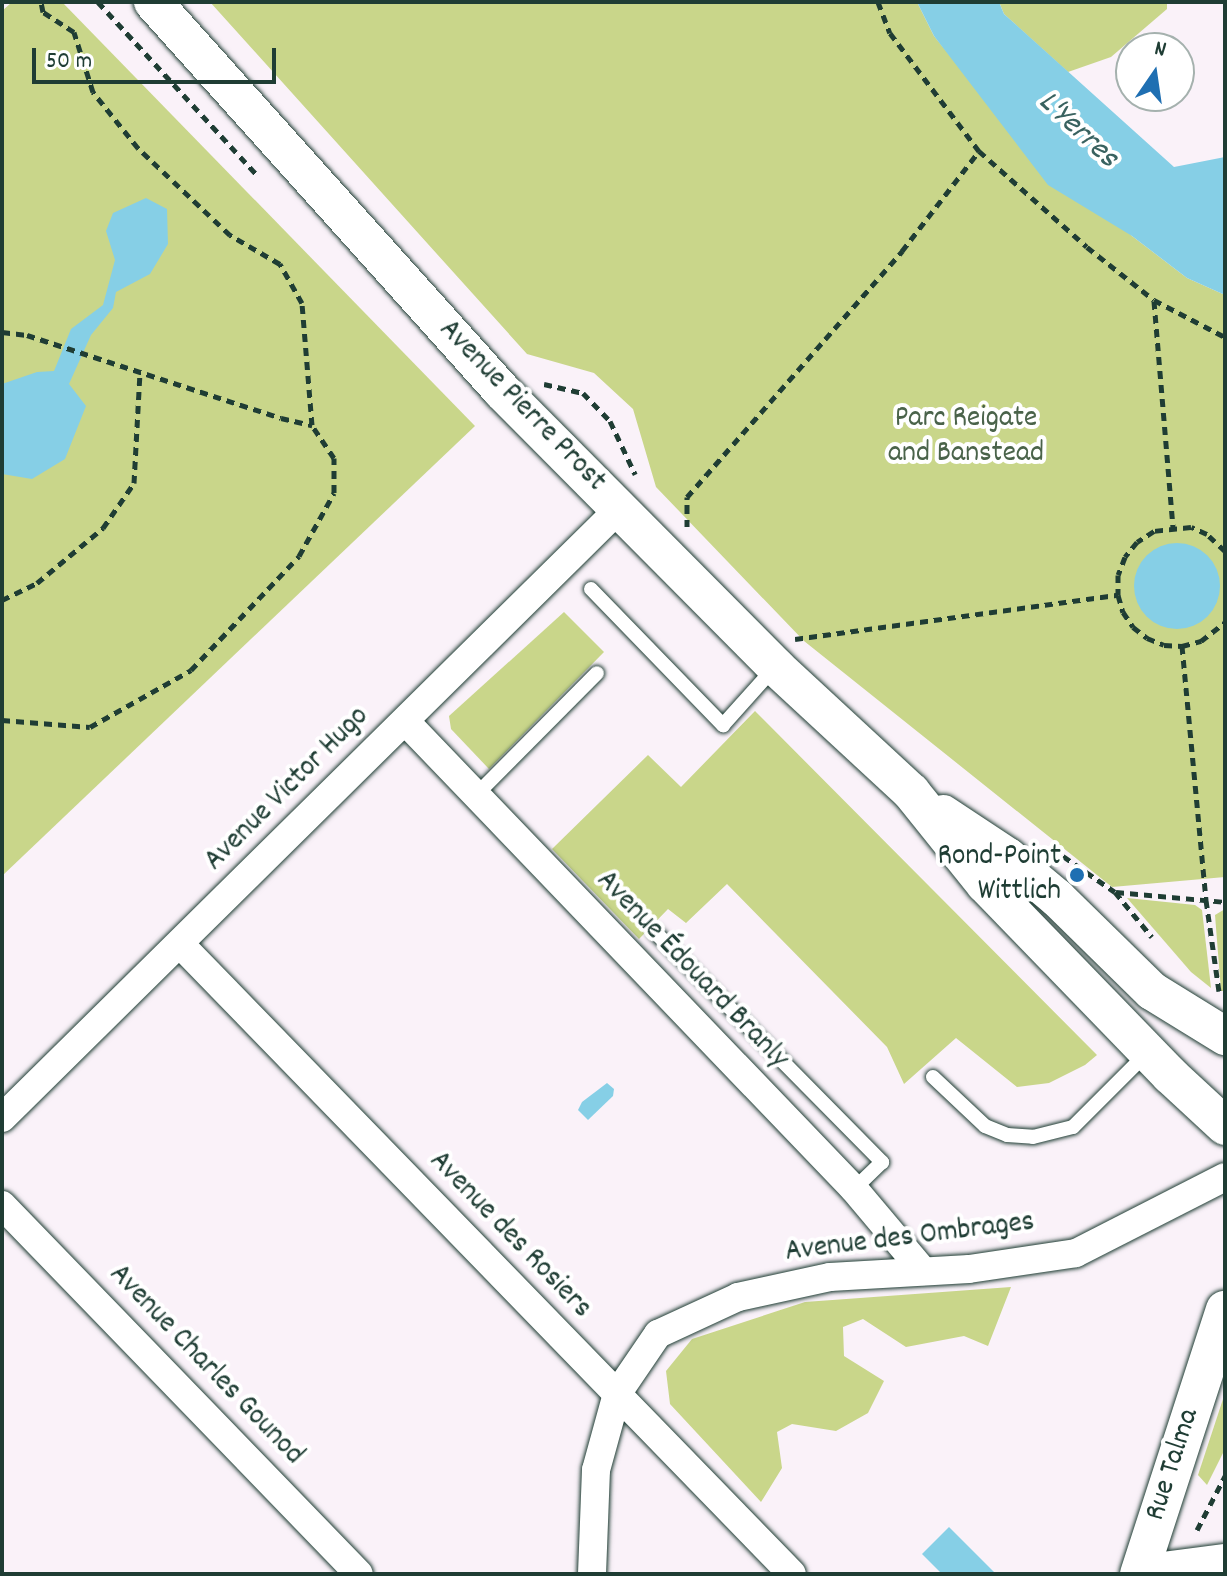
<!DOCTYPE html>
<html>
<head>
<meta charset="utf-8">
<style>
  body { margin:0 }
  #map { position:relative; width:1227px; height:1576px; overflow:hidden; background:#faf2f9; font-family:Dekko,sans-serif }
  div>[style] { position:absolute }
  .green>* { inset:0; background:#c9d68a }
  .water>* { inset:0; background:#86cfe6 }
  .round { border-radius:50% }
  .path>* { height:5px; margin-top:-2.5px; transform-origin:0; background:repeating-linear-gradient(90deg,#1f3d34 0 8px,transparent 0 14px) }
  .roads { filter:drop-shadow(0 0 2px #1f3d34) drop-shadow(0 0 2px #1f3d34) }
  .service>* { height:14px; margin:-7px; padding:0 7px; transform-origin:7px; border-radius:7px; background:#fff }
  .minor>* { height:28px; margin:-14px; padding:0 14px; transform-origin:14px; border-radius:14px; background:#fff }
  .secondary>* { height:38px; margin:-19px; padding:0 19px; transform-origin:19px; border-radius:19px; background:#fff }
  .dots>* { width:22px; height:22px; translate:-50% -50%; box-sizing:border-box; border:4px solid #fff; border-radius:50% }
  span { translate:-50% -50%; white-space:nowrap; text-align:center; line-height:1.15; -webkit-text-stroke:8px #fff; paint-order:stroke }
  .street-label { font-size:30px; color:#1f3d34 }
  .park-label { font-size:30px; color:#4a634a }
  .poi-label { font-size:30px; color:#1f3d34 }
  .right { translate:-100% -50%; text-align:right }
  .water-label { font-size:32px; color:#396260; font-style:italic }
  .frame { position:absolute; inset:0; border:4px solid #1f3d34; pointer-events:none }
  .north { position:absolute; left:1115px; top:32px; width:80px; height:80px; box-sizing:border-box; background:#fff; border:2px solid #a5b1ae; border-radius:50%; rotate:13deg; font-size:22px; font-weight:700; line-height:32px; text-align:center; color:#1f3d34 }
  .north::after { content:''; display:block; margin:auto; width:28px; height:36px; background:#1f6fb2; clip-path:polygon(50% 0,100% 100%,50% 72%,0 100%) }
  .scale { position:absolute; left:32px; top:48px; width:244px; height:36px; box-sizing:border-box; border:4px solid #1f3d34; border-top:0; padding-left:10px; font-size:24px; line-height:28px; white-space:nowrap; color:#1f3d34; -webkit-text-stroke:6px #fff; paint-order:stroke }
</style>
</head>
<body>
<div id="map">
  <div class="green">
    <i style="clip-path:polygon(12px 2px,62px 2px,475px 426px,2px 876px,2px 11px)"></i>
    <i style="clip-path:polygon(210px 2px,917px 2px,934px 36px,989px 104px,1132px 236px,1187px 278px,1225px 295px,1225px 877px,1112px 887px,804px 641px,656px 487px,633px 409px,594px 373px,527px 354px)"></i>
    <i style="clip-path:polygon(999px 2px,1167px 2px,1167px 9px,1111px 57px,1068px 72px,1004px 14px)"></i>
    <i style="clip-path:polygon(564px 612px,604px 652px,489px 769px,451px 729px,449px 716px)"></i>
    <i style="clip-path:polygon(755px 711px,1097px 1055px,1085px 1065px,1049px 1083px,1017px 1087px,956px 1038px,904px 1084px,887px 1047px,727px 884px,686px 923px,668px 909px,639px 939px,552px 849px,648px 755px,681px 787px)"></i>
    <i style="clip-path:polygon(1127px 898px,1195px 905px,1202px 910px,1211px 988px,1191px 972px)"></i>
    <i style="clip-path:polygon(1225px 909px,1225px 991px,1221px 991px,1215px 915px)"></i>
    <i style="clip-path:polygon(1011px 1287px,988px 1346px,964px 1336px,906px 1347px,863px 1319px,843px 1327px,844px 1356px,884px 1381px,868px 1413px,836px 1431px,792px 1424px,777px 1432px,782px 1468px,761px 1502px,670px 1404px,666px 1371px,692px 1339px,805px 1302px)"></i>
    <i style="clip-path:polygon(1225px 1393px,1225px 1449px,1207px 1485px,1198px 1475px)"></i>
  </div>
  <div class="water">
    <i style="clip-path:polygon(917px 2px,999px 2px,1004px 14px,1174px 167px,1225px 157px,1225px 295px,1187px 278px,1132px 236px,1048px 185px,934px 36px)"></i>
    <i style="clip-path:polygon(146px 198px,167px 209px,168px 244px,150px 274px,116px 292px,113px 308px,91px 335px,69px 384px,86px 406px,65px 459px,32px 479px,2px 474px,2px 384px,37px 372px,54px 371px,71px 329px,103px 305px,115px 260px,106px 231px,113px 213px)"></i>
    <i class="round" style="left:1134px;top:543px;width:86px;height:86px"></i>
    <i style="clip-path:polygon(607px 1083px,614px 1089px,613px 1096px,588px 1120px,578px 1110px,582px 1102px)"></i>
    <i style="clip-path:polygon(949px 1527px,996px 1574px,942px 1574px,922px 1554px)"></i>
  </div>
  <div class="path">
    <i style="left:98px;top:2px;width:235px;rotate:47.4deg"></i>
    <i style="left:878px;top:2px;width:33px;rotate:69deg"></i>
    <i style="left:890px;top:33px;width:148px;rotate:53deg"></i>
    <i style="left:979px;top:151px;width:144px;rotate:41.6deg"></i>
    <i style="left:1087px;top:247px;width:85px;rotate:38.3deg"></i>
    <i style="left:1154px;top:300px;width:80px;rotate:27.5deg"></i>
    <i style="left:1154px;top:301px;width:227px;rotate:85.2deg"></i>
    <i style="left:2px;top:332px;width:25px;rotate:7deg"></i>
    <i style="left:27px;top:335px;width:267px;rotate:18.1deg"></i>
    <i style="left:281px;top:418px;width:32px;rotate:13deg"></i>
    <i style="left:544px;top:384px;width:40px;rotate:13deg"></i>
    <i style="left:583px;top:393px;width:39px;rotate:46deg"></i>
    <i style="left:610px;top:421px;width:59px;rotate:64.7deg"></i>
    <i style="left:687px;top:527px;width:30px;rotate:-90deg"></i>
    <i style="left:687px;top:497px;width:327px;rotate:-48.8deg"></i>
    <i style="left:902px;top:251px;width:126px;rotate:-52.4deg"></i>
    <i style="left:1225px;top:551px;width:25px;rotate:-137deg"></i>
    <i style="left:1207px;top:534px;width:17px;rotate:-156deg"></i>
    <i style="left:1191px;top:527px;width:37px;rotate:174deg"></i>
    <i style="left:1154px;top:531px;width:20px;rotate:147deg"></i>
    <i style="left:1137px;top:542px;width:19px;rotate:129deg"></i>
    <i style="left:1125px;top:557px;width:19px;rotate:111deg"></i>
    <i style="left:1118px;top:575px;width:20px;rotate:90deg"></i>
    <i style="left:1118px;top:595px;width:18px;rotate:74deg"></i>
    <i style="left:1123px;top:612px;width:18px;rotate:56deg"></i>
    <i style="left:1133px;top:627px;width:18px;rotate:38deg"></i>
    <i style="left:1147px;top:638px;width:18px;rotate:22deg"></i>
    <i style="left:1164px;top:645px;width:18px;rotate:3deg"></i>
    <i style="left:1182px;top:646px;width:20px;rotate:-15deg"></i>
    <i style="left:1201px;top:641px;width:31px;rotate:-38deg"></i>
    <i style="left:2px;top:600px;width:39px;rotate:-26deg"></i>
    <i style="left:37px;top:583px;width:86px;rotate:-39.8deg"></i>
    <i style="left:103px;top:528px;width:55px;rotate:-55.4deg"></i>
    <i style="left:134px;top:483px;width:111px;rotate:-86.9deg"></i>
    <i style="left:795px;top:639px;width:326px;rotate:-7.8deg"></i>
    <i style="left:1182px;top:646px;width:255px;rotate:84.6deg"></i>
    <i style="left:1206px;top:900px;width:92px;rotate:81.9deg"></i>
    <i style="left:2px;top:720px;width:88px;rotate:4.5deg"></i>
    <i style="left:90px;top:727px;width:116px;rotate:-29.4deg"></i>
    <i style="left:191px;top:670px;width:157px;rotate:-46.5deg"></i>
    <i style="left:299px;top:556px;width:72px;rotate:-60.9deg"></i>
    <i style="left:334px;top:493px;width:35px;rotate:-90deg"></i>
    <i style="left:334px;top:458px;width:40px;rotate:-124deg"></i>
    <i style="left:312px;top:425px;width:122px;rotate:-94.7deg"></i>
    <i style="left:302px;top:303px;width:45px;rotate:-119.4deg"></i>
    <i style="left:280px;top:264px;width:58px;rotate:-149.9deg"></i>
    <i style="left:230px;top:235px;width:127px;rotate:-136.6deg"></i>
    <i style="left:138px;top:148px;width:72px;rotate:-128.8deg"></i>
    <i style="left:93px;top:92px;width:63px;rotate:-107.6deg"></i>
    <i style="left:74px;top:32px;width:37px;rotate:-147deg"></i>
    <i style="left:43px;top:12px;width:10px;rotate:-101deg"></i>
    <i style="left:1063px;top:856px;width:63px;rotate:34.7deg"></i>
    <i style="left:1115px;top:892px;width:58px;rotate:50.6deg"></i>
    <i style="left:1116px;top:892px;width:109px;rotate:5.2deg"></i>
    <i style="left:1197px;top:1530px;width:61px;rotate:-62.6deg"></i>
  </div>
  <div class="roads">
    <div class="service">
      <i style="left:591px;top:589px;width:190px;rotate:45.9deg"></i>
      <i style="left:723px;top:725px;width:78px;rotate:-48.1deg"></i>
      <i style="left:475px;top:796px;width:173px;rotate:-45.2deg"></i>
      <i style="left:654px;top:931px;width:325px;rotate:45.4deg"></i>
      <i style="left:882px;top:1162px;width:39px;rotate:136deg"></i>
      <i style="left:933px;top:1077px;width:71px;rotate:43.3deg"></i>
      <i style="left:985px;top:1126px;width:24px;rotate:22deg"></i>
      <i style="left:1007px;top:1135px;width:26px;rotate:4deg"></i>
      <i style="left:1033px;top:1137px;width:41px;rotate:-14deg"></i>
      <i style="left:1073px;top:1127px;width:105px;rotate:-45deg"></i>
    </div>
    <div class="minor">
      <i style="left:406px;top:722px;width:647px;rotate:46.19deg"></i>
      <i style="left:854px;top:1189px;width:107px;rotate:49.9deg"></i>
      <i style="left:180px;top:944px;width:878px;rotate:45.83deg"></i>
      <i style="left:2px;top:1118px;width:867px;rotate:-44.63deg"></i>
      <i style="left:2px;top:1205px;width:513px;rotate:45.95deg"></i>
      <i style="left:592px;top:1574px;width:104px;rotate:-87.8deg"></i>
      <i style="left:596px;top:1470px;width:79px;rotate:-74.6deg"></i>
      <i style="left:617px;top:1394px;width:73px;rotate:-55.7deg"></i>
      <i style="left:658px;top:1334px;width:88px;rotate:-24.8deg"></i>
      <i style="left:738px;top:1297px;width:94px;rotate:-12.3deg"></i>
      <i style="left:830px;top:1277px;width:139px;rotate:-3.3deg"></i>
      <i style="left:969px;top:1269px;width:108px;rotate:-8.5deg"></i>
      <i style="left:1076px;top:1253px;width:167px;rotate:-27deg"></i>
      <i style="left:1143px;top:1574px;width:5px;rotate:-112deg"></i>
      <i style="left:1141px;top:1569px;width:85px;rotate:-7.5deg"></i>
    </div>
    <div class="secondary">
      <i style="left:153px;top:2px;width:523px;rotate:48.1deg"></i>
      <i style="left:502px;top:391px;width:389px;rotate:45.2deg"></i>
      <i style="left:776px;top:667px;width:184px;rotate:42.8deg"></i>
      <i style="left:911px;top:792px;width:118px;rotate:51.2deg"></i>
      <i style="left:985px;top:884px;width:266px;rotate:45.9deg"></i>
      <i style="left:1170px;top:1075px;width:75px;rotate:42.8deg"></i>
      <i style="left:943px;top:814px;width:78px;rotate:33.5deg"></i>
      <i style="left:1008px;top:857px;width:64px;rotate:39.9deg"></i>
      <i style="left:1057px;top:898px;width:133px;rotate:44.4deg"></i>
      <i style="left:1152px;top:991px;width:86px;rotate:31.7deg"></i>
      <i style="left:1139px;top:1574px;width:278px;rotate:-72deg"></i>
    </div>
  </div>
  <div class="dots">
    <i style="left:1077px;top:875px;background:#1f6fb2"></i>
  </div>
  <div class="street-label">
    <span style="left:521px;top:407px;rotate:46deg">Avenue Pierre Prost</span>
    <span style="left:288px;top:790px;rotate:-45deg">Avenue Victor Hugo</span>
    <span style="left:691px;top:971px;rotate:46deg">Avenue Édouard Branly</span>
    <span style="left:509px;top:1236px;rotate:46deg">Avenue des Rosiers</span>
    <span style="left:910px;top:1239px;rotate:-7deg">Avenue des Ombrages</span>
    <span style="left:205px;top:1366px;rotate:46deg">Avenue Charles Gounod</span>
    <span style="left:1174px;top:1465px;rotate:-72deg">Rue Talma</span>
  </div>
  <div class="park-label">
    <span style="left:966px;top:437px">Parc Reigate<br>and Banstead</span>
  </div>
  <div class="poi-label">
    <span class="right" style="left:1061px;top:875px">Rond-Point<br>Wittlich</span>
  </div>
  <div class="water-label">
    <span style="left:1077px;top:131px;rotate:43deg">L'Yerres</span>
  </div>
  <div class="frame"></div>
  <div class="north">N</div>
  <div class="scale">50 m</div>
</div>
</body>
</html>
